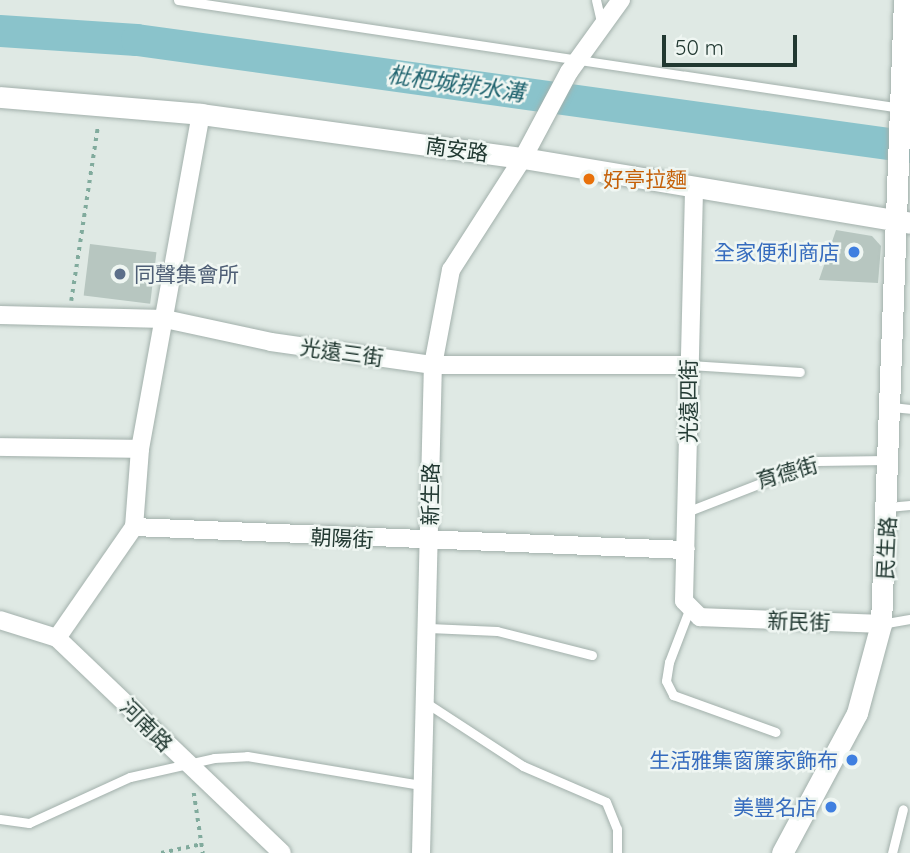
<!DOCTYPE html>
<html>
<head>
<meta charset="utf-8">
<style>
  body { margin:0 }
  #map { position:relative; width:910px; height:853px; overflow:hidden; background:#dfe9e4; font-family:Quicksand,"Noto Sans TC",sans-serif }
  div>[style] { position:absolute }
  .river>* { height:32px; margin:-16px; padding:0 16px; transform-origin:16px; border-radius:16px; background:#8ac3cb }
  .building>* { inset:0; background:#b7c6c0; transform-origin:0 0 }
  .path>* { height:3.5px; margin-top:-1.75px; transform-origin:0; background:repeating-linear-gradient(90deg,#81ab9d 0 3.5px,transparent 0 8.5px) }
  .roads { filter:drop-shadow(0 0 2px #a2b0ab) drop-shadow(0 0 2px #a2b0ab) }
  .service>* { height:9px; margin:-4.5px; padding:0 4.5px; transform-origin:4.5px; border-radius:4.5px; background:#fff }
  .minor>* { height:18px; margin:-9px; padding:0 9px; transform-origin:9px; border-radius:9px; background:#fff }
  .tertiary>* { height:21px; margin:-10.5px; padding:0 10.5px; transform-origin:10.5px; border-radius:10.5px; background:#fff }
  .dots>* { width:19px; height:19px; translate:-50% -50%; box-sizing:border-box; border:4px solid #eff6f2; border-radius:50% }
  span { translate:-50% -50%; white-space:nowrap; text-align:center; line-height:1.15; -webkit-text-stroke:5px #eff6f2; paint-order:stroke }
  .street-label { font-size:21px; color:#213831 }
  .food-label { font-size:21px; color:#c56008 }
  .left { translate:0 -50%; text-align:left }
  .shop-label { font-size:21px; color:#366cbe }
  .right { translate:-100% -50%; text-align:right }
  .service-label { font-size:21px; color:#4e5e75 }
  .water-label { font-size:23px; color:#20646f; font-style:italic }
  .scale { position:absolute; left:662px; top:35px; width:135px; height:32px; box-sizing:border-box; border:4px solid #213831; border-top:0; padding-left:9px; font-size:21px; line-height:24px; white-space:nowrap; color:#213831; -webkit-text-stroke:5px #eff6f2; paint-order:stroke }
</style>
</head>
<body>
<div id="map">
  <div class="river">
    <i style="left:0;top:31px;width:137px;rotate:3.8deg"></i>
    <i style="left:137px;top:40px;width:780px;rotate:7.88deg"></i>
  </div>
  <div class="building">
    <i style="clip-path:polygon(836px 230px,872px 236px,881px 246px,878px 283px,819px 280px)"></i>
    <i style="left:90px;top:244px;width:67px;height:52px;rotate:7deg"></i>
  </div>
  <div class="path">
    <i style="left:71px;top:301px;width:178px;rotate:-81.3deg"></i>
    <i style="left:194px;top:793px;width:61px;rotate:81.5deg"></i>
    <i style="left:161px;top:853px;width:42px;rotate:-12.4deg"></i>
  </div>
  <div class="roads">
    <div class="service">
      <i style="left:178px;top:0;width:731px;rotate:8.5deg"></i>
      <i style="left:596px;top:0;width:27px;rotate:77deg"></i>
      <i style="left:690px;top:365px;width:110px;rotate:3.6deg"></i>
      <i style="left:892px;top:407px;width:18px;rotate:6deg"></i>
      <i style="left:888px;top:507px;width:22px;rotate:-5deg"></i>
      <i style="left:689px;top:511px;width:137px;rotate:-21.3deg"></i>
      <i style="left:817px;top:461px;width:70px;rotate:-0.8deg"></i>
      <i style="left:689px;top:610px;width:56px;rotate:111deg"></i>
      <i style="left:669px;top:662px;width:19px;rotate:99deg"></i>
      <i style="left:666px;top:681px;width:16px;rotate:63deg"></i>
      <i style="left:673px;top:695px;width:109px;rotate:19.8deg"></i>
      <i style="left:881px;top:624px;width:29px;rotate:-10deg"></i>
      <i style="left:429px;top:628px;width:68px;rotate:2.5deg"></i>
      <i style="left:497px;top:631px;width:98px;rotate:14.2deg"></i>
      <i style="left:428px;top:704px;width:113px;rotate:33.1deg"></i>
      <i style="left:523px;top:766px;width:90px;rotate:23.4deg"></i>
      <i style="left:606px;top:802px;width:29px;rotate:68deg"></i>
      <i style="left:617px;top:829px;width:24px;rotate:90deg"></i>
      <i style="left:0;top:819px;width:29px;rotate:8deg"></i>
      <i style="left:29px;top:823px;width:111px;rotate:-24.5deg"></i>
      <i style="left:130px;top:777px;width:86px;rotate:-12.7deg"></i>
      <i style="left:214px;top:758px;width:33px;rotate:-3deg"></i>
      <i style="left:247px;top:756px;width:176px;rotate:9.5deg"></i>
      <i style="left:892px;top:853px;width:45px;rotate:-76deg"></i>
    </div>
    <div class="minor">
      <i style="left:694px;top:191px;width:410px;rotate:91.4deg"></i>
      <i style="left:684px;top:601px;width:23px;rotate:45deg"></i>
      <i style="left:700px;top:617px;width:181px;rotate:2.2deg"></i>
      <i style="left:0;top:315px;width:165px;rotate:1.4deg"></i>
      <i style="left:165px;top:319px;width:108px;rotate:12.2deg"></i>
      <i style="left:271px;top:342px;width:164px;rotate:8.1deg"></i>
      <i style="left:433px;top:365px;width:254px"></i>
      <i style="left:0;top:447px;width:140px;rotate:0.8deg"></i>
      <i style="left:134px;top:527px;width:78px;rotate:-85.6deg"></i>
      <i style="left:140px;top:449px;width:341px;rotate:-79.7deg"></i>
      <i style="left:0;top:620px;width:60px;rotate:17.5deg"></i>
      <i style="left:57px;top:638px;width:311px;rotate:43.7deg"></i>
      <i style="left:57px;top:638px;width:135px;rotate:-55.3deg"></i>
      <i style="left:134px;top:527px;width:552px;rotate:2.39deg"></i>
      <i style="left:421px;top:853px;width:488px;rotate:-88.6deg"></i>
      <i style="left:433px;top:365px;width:97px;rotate:-79.3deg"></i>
      <i style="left:451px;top:270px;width:133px;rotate:-57.3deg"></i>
      <i style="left:523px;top:158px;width:98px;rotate:-61.9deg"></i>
      <i style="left:569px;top:72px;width:89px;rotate:-54.2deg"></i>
    </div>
    <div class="tertiary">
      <i style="left:0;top:97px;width:202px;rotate:4.8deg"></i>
      <i style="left:201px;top:114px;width:325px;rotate:7.8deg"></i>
      <i style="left:523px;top:158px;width:392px;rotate:9.5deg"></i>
      <i style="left:782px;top:853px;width:159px;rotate:-61.8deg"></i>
      <i style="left:857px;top:713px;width:92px;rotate:-74.9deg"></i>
      <i style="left:881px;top:624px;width:624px;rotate:-87.89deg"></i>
    </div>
  </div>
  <div class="dots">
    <i style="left:589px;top:179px;background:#e8710a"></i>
    <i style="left:854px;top:252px;background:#3f7fe0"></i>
    <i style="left:120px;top:274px;background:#5c6f8a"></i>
    <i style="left:852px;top:760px;background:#3f7fe0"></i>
    <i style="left:831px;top:807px;background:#3f7fe0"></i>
  </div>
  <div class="street-label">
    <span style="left:457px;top:149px;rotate:8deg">南安路</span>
    <span style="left:342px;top:352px;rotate:8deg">光遠三街</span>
    <span style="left:688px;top:401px;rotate:-90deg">光遠四街</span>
    <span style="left:787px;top:472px;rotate:-16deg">育德街</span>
    <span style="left:430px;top:494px;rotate:-89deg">新生路</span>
    <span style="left:342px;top:538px;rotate:3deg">朝陽街</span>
    <span style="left:886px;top:548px;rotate:-87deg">民生路</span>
    <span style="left:799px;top:621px;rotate:2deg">新民街</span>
    <span style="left:147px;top:725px;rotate:45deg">河南路</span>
  </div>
  <div class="food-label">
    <span class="left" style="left:603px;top:179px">好亭拉麵</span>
  </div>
  <div class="shop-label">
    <span class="right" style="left:840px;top:252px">全家便利商店</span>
    <span class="right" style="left:838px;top:760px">生活雅集窗簾家飾布</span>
    <span class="right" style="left:817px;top:807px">美豐名店</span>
  </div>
  <div class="service-label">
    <span class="left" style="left:134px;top:274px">同聲集會所</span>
  </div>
  <div class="water-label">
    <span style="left:456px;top:84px;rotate:8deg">枇杷城排水溝</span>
  </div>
  <div class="scale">50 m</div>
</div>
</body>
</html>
